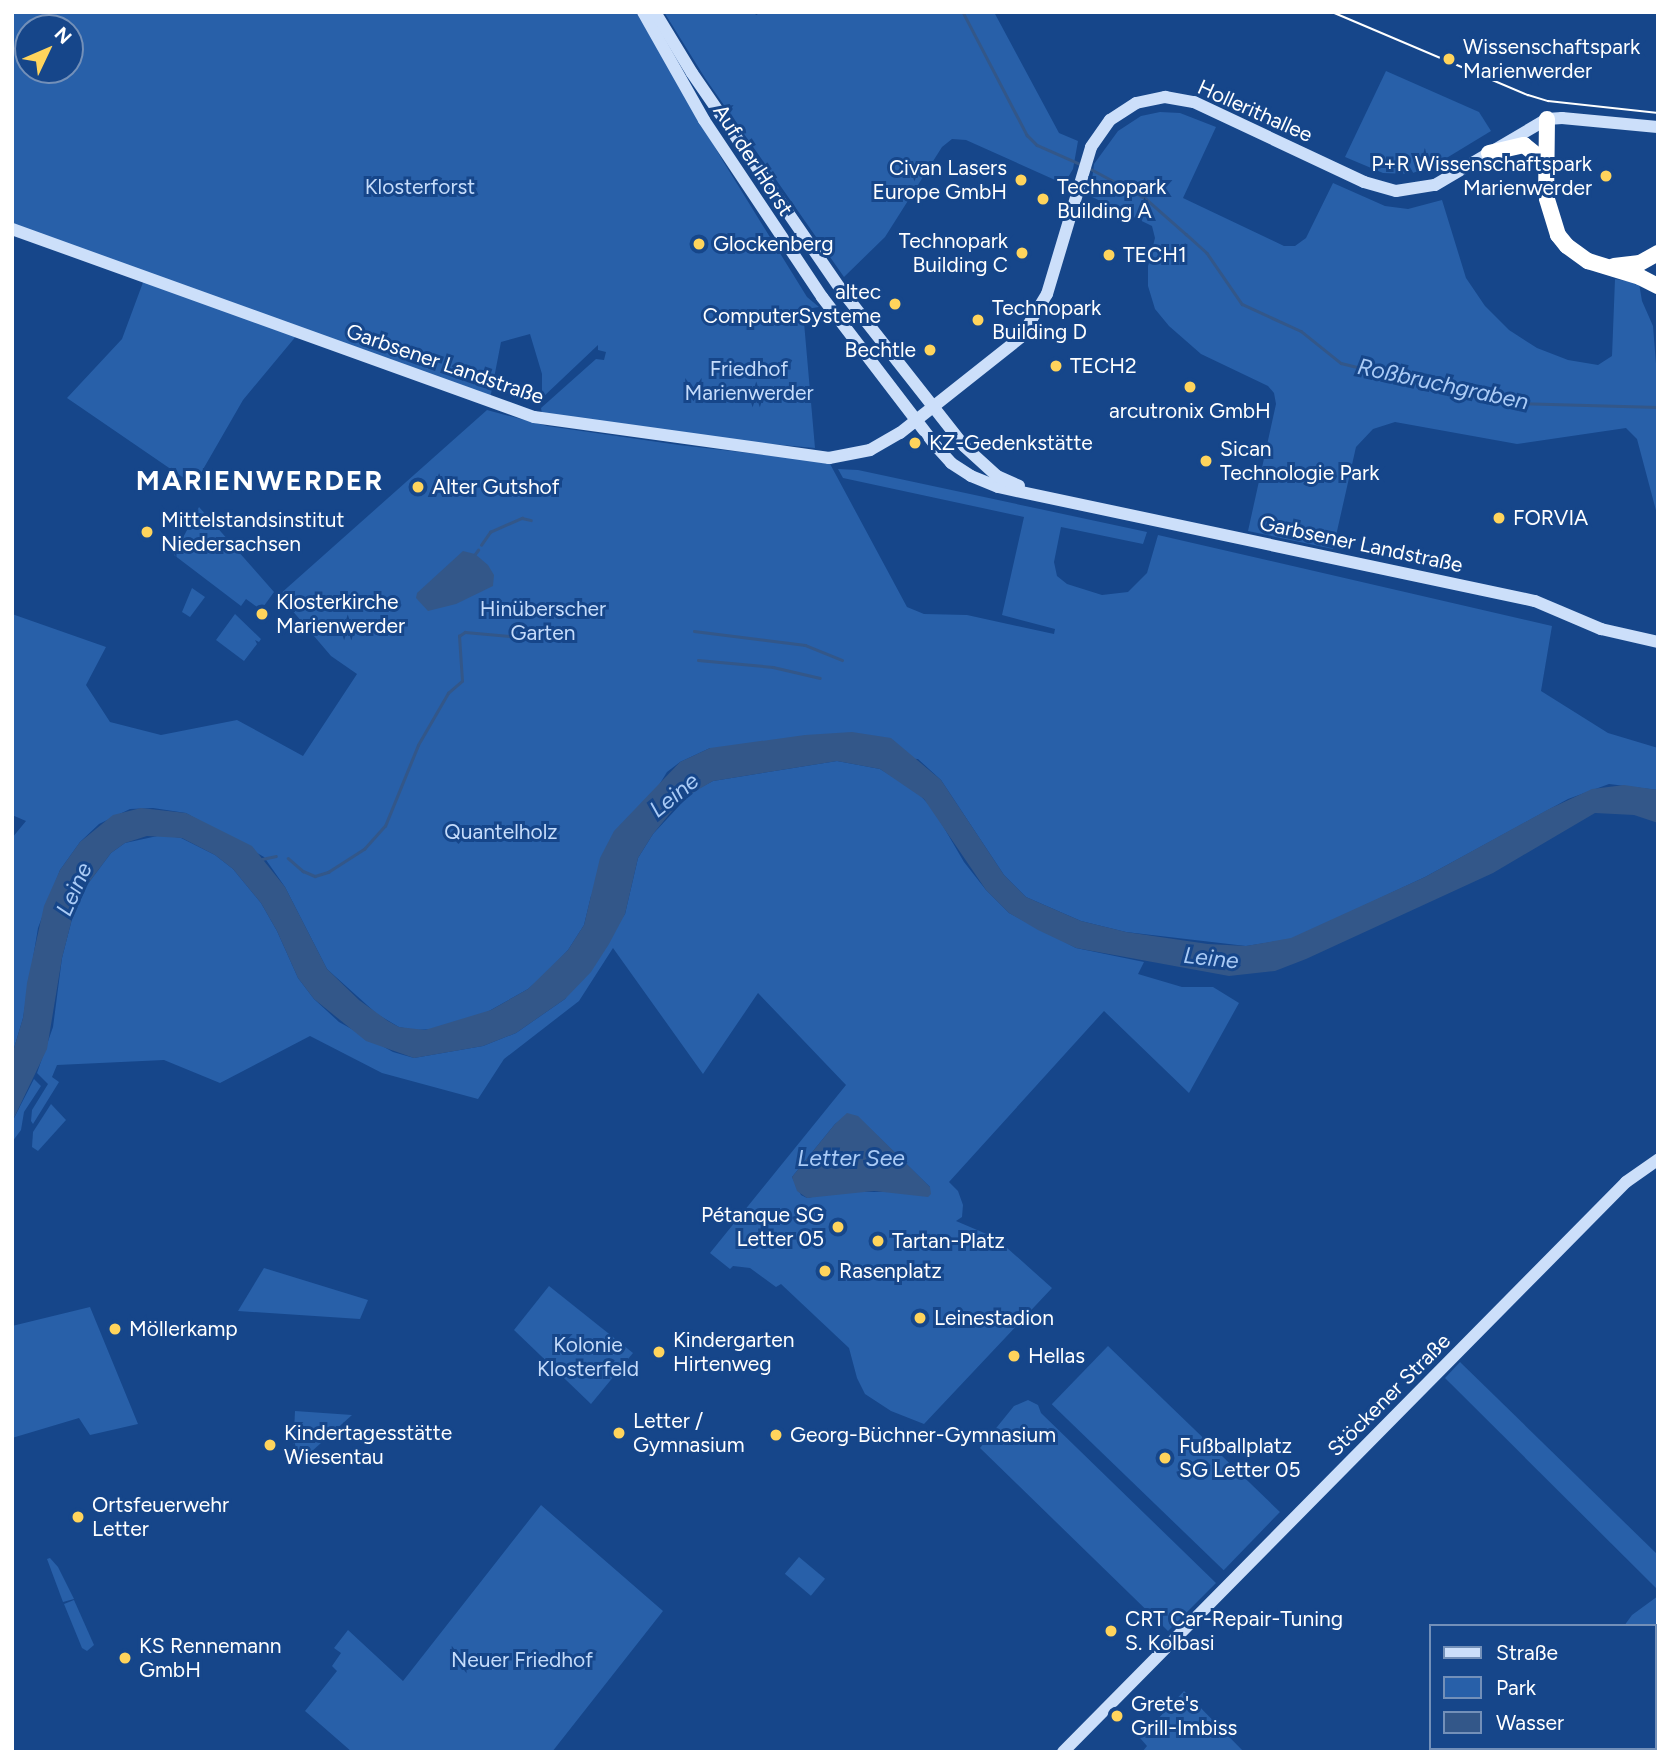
<!DOCTYPE html>
<html>
<head>
<meta charset="utf-8">
<style>
  body { margin:0 }
  #map { position:relative; width:1670px; height:1764px; overflow:hidden; background:#16468a; font-family:Figtree,sans-serif }
  div>[style] { position:absolute }
  .green>* { inset:0; background:#2860a9; transform-origin:0 0 }
  .water>* { inset:0; background:#335789 }
  .stream>* { height:2.5px; margin:-1.25px; padding:0 1.25px; transform-origin:1.25px; border-radius:1.25px; background:#335789 }
  .secondary>* { height:12px; margin:-6px; padding:0 6px; transform-origin:6px; border-radius:6px; background:#ccdffa }
  .highway>* { height:16px; margin:-8px; padding:0 8px; transform-origin:8px; border-radius:8px; background:#fff }
  .tram>* { height:2px; margin:-1px; padding:0 1px; transform-origin:1px; border-radius:1px; background:#fff }
  .dots>* { width:19px; height:19px; translate:-50% -50%; box-sizing:border-box; border:4px solid #16468a; border-radius:50% }
  span { translate:-50% -50%; white-space:nowrap; text-align:center; line-height:1.15; -webkit-text-stroke:6px #16468a; paint-order:stroke }
  .poi-label { font-size:21px; color:#fff }
  .left { translate:0 -50%; text-align:left }
  .right { translate:-100% -50%; text-align:right }
  .street-label { font-size:21px; color:#fff }
  .park-label { font-size:21px; color:#c5dcfb }
  .water-label { font-size:23px; color:#aacbf6; font-style:italic }
  .district-label { font-size:28px; color:#fff; font-weight:700; letter-spacing:2px }
  .frame { position:absolute; inset:0; border:14px solid #fff; pointer-events:none }
  .legend { position:absolute; left:1429px; top:1624px; width:228px; height:126px; box-sizing:border-box; background:#16468a; border:2px solid #7390b9; margin:0; padding:9px 12px; list-style:none; font-size:21px; color:#fff }
  .legend li { display:flex; align-items:center; gap:14px; height:35px }
  .legend b { width:35px; border:2px solid #7390b9 }
  .north { position:absolute; left:14px; top:14px; width:70px; height:70px; box-sizing:border-box; background:#16468a; border:2px solid #7390b9; border-radius:50%; rotate:46deg; font-size:19px; font-weight:700; line-height:28px; text-align:center; color:#fff }
  .north::after { content:''; display:block; margin:auto; width:24px; height:32px; background:#ffd45c; clip-path:polygon(50% 0,100% 100%,50% 72%,0 100%) }
</style>
</head>
<body>
<div id="map">
  <div class="green">
    <i style="clip-path:polygon(evenodd,12px 12px,636px 12px,723px 161px,807px 297px,819px 307px,745px 319px,803px 311px,815px 448px,683px 436px,542px 414px,541px 408px,596px 359px,604px 360px,606px 352px,598px 350px,598px 345px,542px 398px,542px 374px,530px 334px,501px 342px,490px 399px,302px 329px,243px 400px,194px 485px,67px 398px,122px 339px,145px 277px,12px 226px,12px 12px,28px 28px,70px 28px,70px 70px,28px 70px,28px 28px)"></i>
    <i style="clip-path:polygon(664px 12px,754px 12px,756px 15px,762px 12px,994px 12px,1059px 133px,1078px 141px,1073px 169px,1064px 184px,966px 140px,952px 139px,942px 147px,885px 237px,844px 277px,705px 78px)"></i>
    <i style="clip-path:polygon(1386px 71px,1479px 112px,1491px 131px,1435px 165px,1410px 174px,1383px 173px,1345px 157px)"></i>
    <i style="clip-path:polygon(1160px 112px,1180px 113px,1216px 127px,1183px 198px,1284px 246px,1295px 246px,1306px 238px,1333px 183px,1385px 206px,1408px 209px,1442px 200px,1466px 278px,1485px 306px,1509px 330px,1537px 348px,1568px 360px,1598px 365px,1612px 356px,1615px 279px,1639px 283px,1642px 301px,1653px 326px,1658px 389px,1658px 518px,1637px 439px,1626px 428px,1517px 444px,1395px 422px,1373px 429px,1356px 447px,1333px 549px,1248px 531px,1276px 404px,1274px 393px,1268px 386px,1201px 354px,1169px 326px,1155px 309px,1148px 286px,1148px 266px,1155px 238px,1152px 226px,1090px 196px,1094px 164px,1118px 131px,1141px 116px)"></i>
    <i style="clip-path:polygon(487px 410px,547px 426px,679px 445px,829px 462px,907px 607px,924px 614px,967px 615px,1054px 634px,1055px 629px,1002px 615px,1024px 517px,843px 478px,838px 469px,858px 470px,1147px 532px,1143px 544px,1061px 527px,1054px 562px,1057px 576px,1067px 584px,1102px 595px,1128px 592px,1147px 573px,1158px 535px,1552px 626px,1541px 691px,1608px 733px,1658px 748px,1658px 790px,1609px 784px,1568px 799px,1425px 877px,1318px 927px,1291px 939px,1246px 946px,1126px 932px,1081px 921px,1026px 897px,1004px 875px,941px 780px,918px 759px,710px 748px,680px 762px,667px 772px,591px 896px,584px 925px,568px 950px,545px 974px,528px 989px,480px 1016px,434px 1029px,415px 1030px,399px 1027px,377px 1014px,327px 969px,285px 887px,264px 857px,186px 813px,153px 808px,130px 809px,99px 824px,80px 842px,60px 870px,38px 928px,23px 1018px,12px 1055px,12px 838px,26px 821px,12px 815px,12px 614px,106px 647px,86px 685px,110px 722px,161px 735px,237px 720px,303px 756px,357px 674px,331px 656px,279px 595px)"></i>
    <i style="clip-path:polygon(199px 507px,274px 592px,261px 610px,246px 599px,241px 606px,174px 555px)"></i>
    <i style="clip-path:polygon(192px 588px,205px 597px,190px 617px,182px 612px)"></i>
    <i style="clip-path:polygon(235px 614px,261px 639px,259px 642px,255px 640px,257px 644px,244px 661px,216px 640px)"></i>
    <i style="clip-path:polygon(evenodd,837px 761px,880px 769px,916px 791px,933px 809px,964px 862px,986px 890px,1009px 913px,1076px 948px,1144px 962px,1138px 974px,1182px 987px,1213px 987px,1239px 1003px,1189px 1093px,1104px 1011px,949px 1182px,958px 1191px,963px 1205px,962px 1217px,956px 1221px,996px 1238px,1052px 1288px,924px 1424px,891px 1411px,865px 1394px,857px 1378px,849px 1348px,781px 1284px,776px 1287px,750px 1268px,733px 1266px,730px 1269px,710px 1253px,846px 1085px,758px 993px,703px 1074px,613px 948px,579px 1001px,504px 1059px,478px 1099px,382px 1073px,310px 1036px,220px 1083px,164px 1060px,57px 1065px,52px 1077px,59px 1082px,33px 1124px,31px 1121px,32px 1110px,48px 1084px,37px 1073px,53px 1027px,62px 958px,72px 919px,87px 885px,111px 853px,125px 843px,162px 835px,181px 838px,215px 855px,233px 869px,261px 903px,277px 931px,298px 978px,314px 999px,339px 1022px,393px 1052px,414px 1058px,483px 1046px,516px 1033px,565px 999px,625px 914px,638px 858px,653px 834px,692px 792px,713px 781px,837px 761px,848px 1114px,858px 1117px,930px 1187px,895px 1192px,839px 1192px,807px 1198px,801px 1195px,792px 1177px,835px 1124px,848px 1114px)"></i>
    <i style="clip-path:polygon(34px 1079px,41px 1086px,24px 1112px,21px 1130px,12px 1142px,12px 1122px)"></i>
    <i style="clip-path:polygon(51px 1104px,66px 1120px,38px 1151px,32px 1147px,33px 1132px)"></i>
    <i style="clip-path:polygon(264px 1268px,368px 1300px,360px 1319px,238px 1311px)"></i>
    <i style="clip-path:polygon(549px 1286px,633px 1353px,591px 1404px,514px 1330px)"></i>
    <i style="clip-path:polygon(90px 1307px,138px 1424px,90px 1435px,79px 1418px,12px 1438px,12px 1326px)"></i>
    <i style="left:1108px;top:1346px;width:239px;height:81px;rotate:44deg"></i>
    <i style="clip-path:polygon(1460px 1362px,1658px 1555px,1658px 1590px,1445px 1378px)"></i>
    <i style="clip-path:polygon(1028px 1400px,1038px 1405px,1041px 1413px,1216px 1583px,1168px 1631px,980px 1448px,1014px 1406px)"></i>
    <i style="clip-path:polygon(295px 1411px,352px 1415px,301px 1461px,293px 1452px)"></i>
    <i style="clip-path:polygon(541px 1505px,663px 1611px,552px 1752px,352px 1752px,305px 1711px,337px 1671px,332px 1666px,341px 1653px,334px 1648px,348px 1630px,403px 1681px)"></i>
    <i style="left:799px;top:1557px;width:34px;height:22px;rotate:40deg"></i>
    <i style="clip-path:polygon(50px 1558px,58px 1567px,74px 1599px,63px 1602px,47px 1559px)"></i>
    <i style="clip-path:polygon(1658px 1596px,1658px 1624px,1654px 1629px,1654px 1626px,1624px 1626px,1632px 1615px)"></i>
    <i style="clip-path:polygon(74px 1600px,94px 1645px,87px 1651px,82px 1648px,64px 1604px)"></i>
    <i style="clip-path:polygon(1658px 1686px,1658px 1752px,1613px 1752px,1615px 1748px,1654px 1748px,1654px 1691px)"></i>
    <i style="clip-path:polygon(1184px 1691px,1190px 1697px,1244px 1752px,1142px 1752px,1147px 1746px,1140px 1738px)"></i>
  </div>
  <div class="water">
    <i style="clip-path:polygon(463px 551px,475px 554px,488px 565px,494px 575px,493px 586px,456px 604px,428px 611px,416px 598px,417px 593px)"></i>
    <i style="clip-path:polygon(852px 732px,891px 738px,941px 780px,1004px 875px,1026px 897px,1081px 921px,1126px 932px,1208px 944px,1246px 946px,1291px 938px,1425px 877px,1549px 809px,1592px 789px,1624px 785px,1658px 790px,1658px 823px,1634px 815px,1595px 813px,1493px 873px,1306px 959px,1275px 971px,1229px 976px,1076px 948px,1038px 930px,1009px 913px,986px 890px,924px 799px,880px 769px,837px 761px,713px 781px,682px 799px,653px 834px,638px 858px,625px 914px,609px 944px,591px 972px,565px 999px,516px 1033px,483px 1046px,414px 1058px,366px 1041px,314px 999px,298px 978px,277px 931px,261px 903px,233px 869px,215px 855px,182px 838px,147px 836px,125px 843px,111px 853px,87px 885px,72px 919px,62px 958px,47px 1049px,12px 1122px,12px 1055px,23px 1018px,27px 983px,44px 906px,60px 870px,80px 842px,113px 815px,141px 808px,186px 813px,252px 846px,285px 887px,327px 969px,359px 1000px,388px 1021px,399px 1027px,425px 1030px,491px 1010px,528px 989px,568px 950px,584px 925px,600px 858px,614px 831px,680px 762px,710px 748px,805px 735px)"></i>
    <i style="clip-path:polygon(847px 1113px,858px 1116px,930px 1187px,931px 1194px,928px 1197px,874px 1191px,807px 1198px,797px 1191px,792px 1177px,835px 1124px)"></i>
    <i style="clip-path:polygon(1658px 1624px,1658px 1686px,1654px 1691px,1654px 1629px)"></i>
  </div>
  <div class="stream">
    <i style="left:963px;top:12px;width:139px;rotate:62.5deg"></i>
    <i style="left:1027px;top:135px;width:14px;rotate:45deg"></i>
    <i style="left:1037px;top:145px;width:47px;rotate:23.8deg"></i>
    <i style="left:1089px;top:168px;width:64px;rotate:28.2deg"></i>
    <i style="left:1145px;top:198px;width:55px;rotate:41.3deg"></i>
    <i style="left:1186px;top:234px;width:28px;rotate:42deg"></i>
    <i style="left:1207px;top:253px;width:62px;rotate:55.5deg"></i>
    <i style="left:1242px;top:304px;width:65px;rotate:24.6deg"></i>
    <i style="left:1301px;top:331px;width:51px;rotate:38.7deg"></i>
    <i style="left:1341px;top:363px;width:128px;rotate:14deg"></i>
    <i style="left:1465px;top:394px;width:54px;rotate:9.6deg"></i>
    <i style="left:1518px;top:403px;width:140px;rotate:1.6deg"></i>
    <i style="left:481px;top:545px;width:16px;rotate:-55deg"></i>
    <i style="left:490px;top:532px;width:35px;rotate:-24deg"></i>
    <i style="left:522px;top:518px;width:9px;rotate:13deg"></i>
    <i style="left:475px;top:554px;width:5px;rotate:-53deg"></i>
    <i style="left:694px;top:631px;width:112px;rotate:7.2deg"></i>
    <i style="left:805px;top:645px;width:40px;rotate:22deg"></i>
    <i style="left:698px;top:660px;width:75px;rotate:5.3deg"></i>
    <i style="left:773px;top:667px;width:48px;rotate:13.2deg"></i>
    <i style="left:288px;top:858px;width:20px;rotate:41deg"></i>
    <i style="left:303px;top:871px;width:13px;rotate:23deg"></i>
    <i style="left:315px;top:876px;width:14px;rotate:-17deg"></i>
    <i style="left:328px;top:872px;width:43px;rotate:-32.6deg"></i>
    <i style="left:364px;top:849px;width:31px;rotate:-48deg"></i>
    <i style="left:385px;top:826px;width:87px;rotate:-67.8deg"></i>
    <i style="left:418px;top:745px;width:60px;rotate:-60deg"></i>
    <i style="left:448px;top:693px;width:18px;rotate:-41deg"></i>
    <i style="left:462px;top:681px;width:45px;rotate:-93.8deg"></i>
    <i style="left:459px;top:636px;width:7px;rotate:-34deg"></i>
    <i style="left:465px;top:632px;width:55px;rotate:5.2deg"></i>
    <i style="left:262px;top:859px;width:14px;rotate:-12deg"></i>
  </div>
  <div class="secondary">
    <i style="left:643px;top:12px;width:124px;rotate:60.5deg"></i>
    <i style="left:704px;top:120px;width:213px;rotate:56.3deg"></i>
    <i style="left:822px;top:297px;width:186px;rotate:52.6deg"></i>
    <i style="left:935px;top:445px;width:24px;rotate:48deg"></i>
    <i style="left:951px;top:463px;width:24px;rotate:33deg"></i>
    <i style="left:971px;top:476px;width:29px;rotate:22deg"></i>
    <i style="left:998px;top:487px;width:549px;rotate:11.99deg"></i>
    <i style="left:1535px;top:601px;width:72px;rotate:23deg"></i>
    <i style="left:1601px;top:629px;width:58px;rotate:12.8deg"></i>
    <i style="left:655px;top:12px;width:71px;rotate:58.8deg"></i>
    <i style="left:692px;top:73px;width:260px;rotate:55.5deg"></i>
    <i style="left:839px;top:287px;width:202px;rotate:51.8deg"></i>
    <i style="left:964px;top:446px;width:45px;rotate:42.3deg"></i>
    <i style="left:997px;top:476px;width:24px;rotate:24deg"></i>
    <i style="left:12px;top:229px;width:555px;rotate:19.81deg"></i>
    <i style="left:534px;top:417px;width:298px;rotate:7.9deg"></i>
    <i style="left:829px;top:458px;width:42px;rotate:-11deg"></i>
    <i style="left:870px;top:450px;width:34px;rotate:-30deg"></i>
    <i style="left:900px;top:433px;width:154px;rotate:-38.4deg"></i>
    <i style="left:1021px;top:337px;width:50px;rotate:-58.8deg"></i>
    <i style="left:1047px;top:294px;width:153px;rotate:-73.3deg"></i>
    <i style="left:1091px;top:147px;width:33px;rotate:-55deg"></i>
    <i style="left:1110px;top:120px;width:31px;rotate:-33deg"></i>
    <i style="left:1136px;top:103px;width:30px;rotate:-12deg"></i>
    <i style="left:1165px;top:97px;width:29px;rotate:10deg"></i>
    <i style="left:1194px;top:102px;width:188px;rotate:25.2deg"></i>
    <i style="left:1364px;top:182px;width:33px;rotate:16deg"></i>
    <i style="left:1396px;top:191px;width:39px;rotate:-9deg"></i>
    <i style="left:1435px;top:185px;width:130px;rotate:-30.5deg"></i>
    <i style="left:1547px;top:119px;width:15px;rotate:-4deg"></i>
    <i style="left:1562px;top:118px;width:96px;rotate:5.4deg"></i>
    <i style="left:1063px;top:1752px;width:801px;rotate:-45.35deg"></i>
    <i style="left:1626px;top:1182px;width:39px;rotate:-35deg"></i>
  </div>
  <div class="highway">
    <i style="left:1547px;top:119px;width:77px;rotate:90.7deg"></i>
    <i style="left:1546px;top:196px;width:41px;rotate:72.9deg"></i>
    <i style="left:1558px;top:235px;width:14px;rotate:51deg"></i>
    <i style="left:1567px;top:246px;width:26px;rotate:36deg"></i>
    <i style="left:1588px;top:261px;width:54px;rotate:17.1deg"></i>
    <i style="left:1640px;top:277px;width:20px;rotate:27deg"></i>
    <i style="left:1489px;top:153px;width:36px;rotate:-13deg"></i>
    <i style="left:1524px;top:145px;width:14px;rotate:39deg"></i>
    <i style="left:1535px;top:154px;width:18px;rotate:56deg"></i>
    <i style="left:1614px;top:266px;width:26px;rotate:-7deg"></i>
    <i style="left:1640px;top:263px;width:21px;rotate:-29deg"></i>
  </div>
  <div class="tram">
    <i style="left:1332px;top:12px;width:213px;rotate:23deg"></i>
    <i style="left:1528px;top:95px;width:21px;rotate:17deg"></i>
    <i style="left:1548px;top:101px;width:111px;rotate:6.2deg"></i>
  </div>
  <div class="dots">
    <i style="left:1449px;top:59px;background:#ffd45c"></i>
    <i style="left:1606px;top:176px;background:#ffd45c"></i>
    <i style="left:1021px;top:180px;background:#ffd45c"></i>
    <i style="left:1043px;top:199px;background:#ffd45c"></i>
    <i style="left:699px;top:244px;background:#ffd45c"></i>
    <i style="left:1022px;top:253px;background:#ffd45c"></i>
    <i style="left:1109px;top:255px;background:#ffd45c"></i>
    <i style="left:895px;top:304px;background:#ffd45c"></i>
    <i style="left:978px;top:320px;background:#ffd45c"></i>
    <i style="left:930px;top:350px;background:#ffd45c"></i>
    <i style="left:1056px;top:366px;background:#ffd45c"></i>
    <i style="left:1190px;top:387px;background:#ffd45c"></i>
    <i style="left:915px;top:443px;background:#ffd45c"></i>
    <i style="left:1206px;top:461px;background:#ffd45c"></i>
    <i style="left:418px;top:487px;background:#ffd45c"></i>
    <i style="left:1499px;top:518px;background:#ffd45c"></i>
    <i style="left:147px;top:532px;background:#ffd45c"></i>
    <i style="left:262px;top:614px;background:#ffd45c"></i>
    <i style="left:838px;top:1227px;background:#ffd45c"></i>
    <i style="left:878px;top:1241px;background:#ffd45c"></i>
    <i style="left:825px;top:1271px;background:#ffd45c"></i>
    <i style="left:920px;top:1318px;background:#ffd45c"></i>
    <i style="left:115px;top:1329px;background:#ffd45c"></i>
    <i style="left:659px;top:1352px;background:#ffd45c"></i>
    <i style="left:1014px;top:1356px;background:#ffd45c"></i>
    <i style="left:619px;top:1433px;background:#ffd45c"></i>
    <i style="left:776px;top:1435px;background:#ffd45c"></i>
    <i style="left:270px;top:1445px;background:#ffd45c"></i>
    <i style="left:1165px;top:1458px;background:#ffd45c"></i>
    <i style="left:78px;top:1517px;background:#ffd45c"></i>
    <i style="left:1111px;top:1631px;background:#ffd45c"></i>
    <i style="left:125px;top:1658px;background:#ffd45c"></i>
    <i style="left:1117px;top:1716px;background:#ffd45c"></i>
  </div>
  <div class="poi-label">
    <span class="left" style="left:1463px;top:59px">Wissenschaftspark<br>Marienwerder</span>
    <span class="right" style="left:1592px;top:176px">P+R Wissenschaftspark<br>Marienwerder</span>
    <span class="right" style="left:1007px;top:180px">Civan Lasers<br>Europe GmbH</span>
    <span class="left" style="left:1057px;top:199px">Technopark<br>Building A</span>
    <span class="right" style="left:1008px;top:253px">Technopark<br>Building C</span>
    <span class="left" style="left:713px;top:244px">Glockenberg</span>
    <span class="left" style="left:1123px;top:255px">TECH1</span>
    <span class="right" style="left:881px;top:304px">altec<br>ComputerSysteme</span>
    <span class="left" style="left:992px;top:320px">Technopark<br>Building D</span>
    <span class="right" style="left:916px;top:350px">Bechtle</span>
    <span class="left" style="left:1070px;top:366px">TECH2</span>
    <span style="left:1190px;top:411px">arcutronix GmbH</span>
    <span class="left" style="left:929px;top:443px">KZ-Gedenkstätte</span>
    <span class="left" style="left:1220px;top:461px">Sican<br>Technologie Park</span>
    <span class="left" style="left:432px;top:487px">Alter Gutshof</span>
    <span class="left" style="left:1513px;top:518px">FORVIA</span>
    <span class="left" style="left:161px;top:532px">Mittelstandsinstitut<br>Niedersachsen</span>
    <span class="left" style="left:276px;top:614px">Klosterkirche<br>Marienwerder</span>
    <span class="right" style="left:824px;top:1227px">Pétanque SG<br>Letter 05</span>
    <span class="left" style="left:892px;top:1241px">Tartan-Platz</span>
    <span class="left" style="left:839px;top:1271px">Rasenplatz</span>
    <span class="left" style="left:934px;top:1318px">Leinestadion</span>
    <span class="left" style="left:129px;top:1329px">Möllerkamp</span>
    <span class="left" style="left:673px;top:1352px">Kindergarten<br>Hirtenweg</span>
    <span class="left" style="left:1028px;top:1356px">Hellas</span>
    <span class="left" style="left:633px;top:1433px">Letter /<br>Gymnasium</span>
    <span class="left" style="left:284px;top:1445px">Kindertagesstätte<br>Wiesentau</span>
    <span class="left" style="left:790px;top:1435px">Georg-Büchner-Gymnasium</span>
    <span class="left" style="left:1179px;top:1458px">Fußballplatz<br>SG Letter 05</span>
    <span class="left" style="left:92px;top:1517px">Ortsfeuerwehr<br>Letter</span>
    <span class="left" style="left:1125px;top:1631px">CRT Car-Repair-Tuning<br>S. Kolbasi</span>
    <span class="left" style="left:139px;top:1658px">KS Rennemann<br>GmbH</span>
    <span class="left" style="left:1131px;top:1716px">Grete's<br>Grill-Imbiss</span>
  </div>
  <div class="street-label">
    <span style="left:1255px;top:111px;rotate:24deg">Hollerithallee</span>
    <span style="left:753px;top:160px;rotate:57deg">Auf der Horst</span>
    <span style="left:445px;top:364px;rotate:19deg">Garbsener Landstraße</span>
    <span style="left:1361px;top:544px;rotate:12deg">Garbsener Landstraße</span>
    <span style="left:1389px;top:1395px;rotate:-45deg">Stöckener Straße</span>
  </div>
  <div class="park-label">
    <span style="left:420px;top:187px">Klosterforst</span>
    <span style="left:749px;top:381px">Friedhof<br>Marienwerder</span>
    <span style="left:543px;top:621px">Hinüberscher<br>Garten</span>
    <span style="left:501px;top:832px">Quantelholz</span>
    <span style="left:588px;top:1357px">Kolonie<br>Klosterfeld</span>
    <span style="left:522px;top:1660px">Neuer Friedhof</span>
  </div>
  <div class="water-label">
    <span style="left:1443px;top:384px;rotate:12deg">Roßbruchgraben</span>
    <span style="left:674px;top:795px;rotate:-39deg">Leine</span>
    <span style="left:74px;top:889px;rotate:-66deg">Leine</span>
    <span style="left:1211px;top:958px;rotate:6deg">Leine</span>
    <span style="left:851px;top:1158px">Letter See</span>
  </div>
  <div class="district-label">
    <span style="left:260px;top:480px">MARIENWERDER</span>
  </div>
  <div class="frame"></div>
  <ul class="legend">
  <li><b style="height:9px;background:#ccdffa"></b>Straße</li>
  <li><b style="height:19px;background:#2860a9"></b>Park</li>
  <li><b style="height:19px;background:#335789"></b>Wasser</li>
  </ul>
  <div class="north">N</div>
</div>
</body>
</html>
